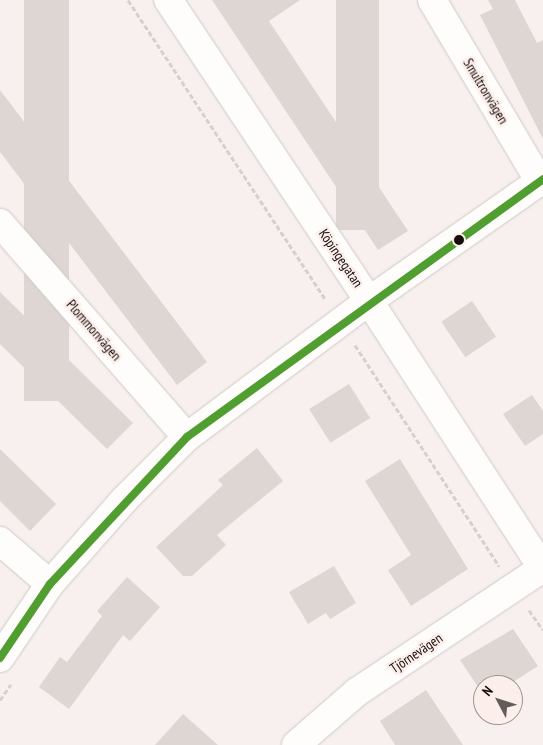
<!DOCTYPE html>
<html>
<head>
<meta charset="utf-8">
<style>
  body { margin:0 }
  #map { position:relative; width:543px; height:745px; overflow:hidden; background:#f8f0ee; font-family:"PT Sans Narrow",sans-serif }
  div>[style] { position:absolute }
  .building>* { inset:0; background:#ded6d3; transform-origin:0 0 }
  .path>* { height:3px; margin-top:-1.5px; transform-origin:0; background:repeating-linear-gradient(90deg,#d3d1d0 0 5px,transparent 0 7.5px) }
  .roads { filter:drop-shadow(0 0 1px #d0c9c7) drop-shadow(0 0 1px #d0c9c7) }
  .street>* { height:28px; margin:-14px; padding:0 14px; transform-origin:14px; border-radius:14px; background:#fefdfc }
  .secondary>* { height:28px; margin:-14px; padding:0 14px; transform-origin:14px; border-radius:14px; background:#fefdfc }
  .bus-1>* { height:8px; margin:-4px; padding:0 4px; transform-origin:4px; border-radius:4px; background:#509e2f }
  .dots>* { width:14px; height:14px; translate:-50% -50%; box-sizing:border-box; border:2px solid #fceeea; border-radius:50% }
  span { translate:-50% -50%; white-space:nowrap; text-align:center; line-height:1.15; -webkit-text-stroke:5px #fceeea; paint-order:stroke }
  .street-label { font-size:14px; color:#140d0b }
  .north { position:absolute; left:473px; top:675px; width:50px; height:50px; box-sizing:border-box; background:#fceeea; border:1px solid #9f9491; border-radius:50%; rotate:310deg; font-size:14px; font-weight:700; line-height:20px; text-align:center; color:#140d0b }
  .north::after { content:''; display:block; margin:auto; width:18px; height:22px; background:#645c5a; clip-path:polygon(50% 0,100% 100%,50% 72%,0 100%) }
</style>
</head>
<body>
<div id="map">
  <div class="building">
    <i style="left:24px;top:0;width:45px;height:401px"></i>
    <i style="clip-path:polygon(212px 0,300px 0,269px 21px,408px 231px,378px 250px)"></i>
    <i style="left:336px;top:0;width:43px;height:230px"></i>
    <i style="clip-path:polygon(488px 0,515px 0,537px 43px,543px 40px,543px 139px,480px 15px,493px 9px)"></i>
    <i style="clip-path:polygon(0 90px,207px 362px,177px 385px,0 152px)"></i>
    <i style="clip-path:polygon(0 292px,133px 423px,107px 449px,0 344px)"></i>
    <i style="left:472px;top:301px;width:43px;height:37px;rotate:56deg"></i>
    <i style="left:349px;top:384px;width:40px;height:47px;rotate:58deg"></i>
    <i style="clip-path:polygon(532px 395px,543px 411px,543px 434px,525px 446px,503px 414px)"></i>
    <i style="clip-path:polygon(257px 448px,283px 481px,217px 535px,226px 545px,192px 576px,183px 576px,156px 547px,223px 485px,218px 480px)"></i>
    <i style="clip-path:polygon(0 449px,56px 504px,30px 531px,0 501px)"></i>
    <i style="clip-path:polygon(400px 459px,468px 569px,411px 606px,388px 570px,411px 555px,365px 481px)"></i>
    <i style="clip-path:polygon(334px 566px,356px 603px,330px 619px,326px 613px,308px 624px,289px 592px)"></i>
    <i style="clip-path:polygon(127px 577px,160px 607px,130px 641px,123px 635px,69px 709px,39px 687px,60px 657px,67px 662px,102px 616px,97px 611px)"></i>
    <i style="clip-path:polygon(513px 629px,538px 666px,510px 684px,506px 678px,494px 685px,483px 685px,482px 693px,460px 660px)"></i>
    <i style="clip-path:polygon(426px 690px,463px 745px,395px 745px,380px 721px)"></i>
    <i style="clip-path:polygon(183px 714px,218px 745px,155px 745px)"></i>
  </div>
  <div class="path">
    <i style="left:128px;top:0;width:358px;rotate:56.6deg"></i>
    <i style="left:355px;top:345px;width:264px;rotate:56.9deg"></i>
    <i style="left:529px;top:610px;width:24px;rotate:55deg"></i>
    <i style="left:0;top:700px;width:19px;rotate:-55deg"></i>
  </div>
  <div class="roads">
    <div class="street">
      <i style="left:432px;top:0;width:212px;rotate:59.3deg"></i>
      <i style="left:543px;top:179px;width:213px;rotate:145deg"></i>
      <i style="left:369px;top:301px;width:320px;rotate:57deg"></i>
      <i style="left:0;top:223px;width:284px;rotate:48.9deg"></i>
      <i style="left:0;top:541px;width:66px;rotate:40.7deg"></i>
      <i style="left:296px;top:745px;width:81px;rotate:-41deg"></i>
      <i style="left:357px;top:692px;width:224px;rotate:-33.7deg"></i>
    </div>
    <div class="secondary">
      <i style="left:0;top:658px;width:89px;rotate:-56deg"></i>
      <i style="left:50px;top:584px;width:112px;rotate:-48.6deg"></i>
      <i style="left:124px;top:500px;width:89px;rotate:-45deg"></i>
      <i style="left:187px;top:437px;width:227px;rotate:-36.8deg"></i>
      <i style="left:369px;top:301px;width:362px;rotate:-123.7deg"></i>
    </div>
  </div>
  <div class="bus-1">
    <i style="left:0;top:658px;width:89px;rotate:-56deg"></i>
    <i style="left:50px;top:584px;width:201px;rotate:-47deg"></i>
    <i style="left:187px;top:437px;width:440px;rotate:-35.9deg"></i>
  </div>
  <div class="dots">
    <i style="left:459px;top:240px;background:#140d0b"></i>
  </div>
  <div class="street-label">
    <span style="left:486px;top:91px;rotate:59deg">Smultronvägen</span>
    <span style="left:341px;top:258px;rotate:56deg">Köpingegatan</span>
    <span style="left:94px;top:330px;rotate:49deg">Plommonvägen</span>
    <span style="left:416px;top:653px;rotate:-34deg">Tjörnevägen</span>
  </div>
  <div class="north">N</div>
</div>
</body>
</html>
